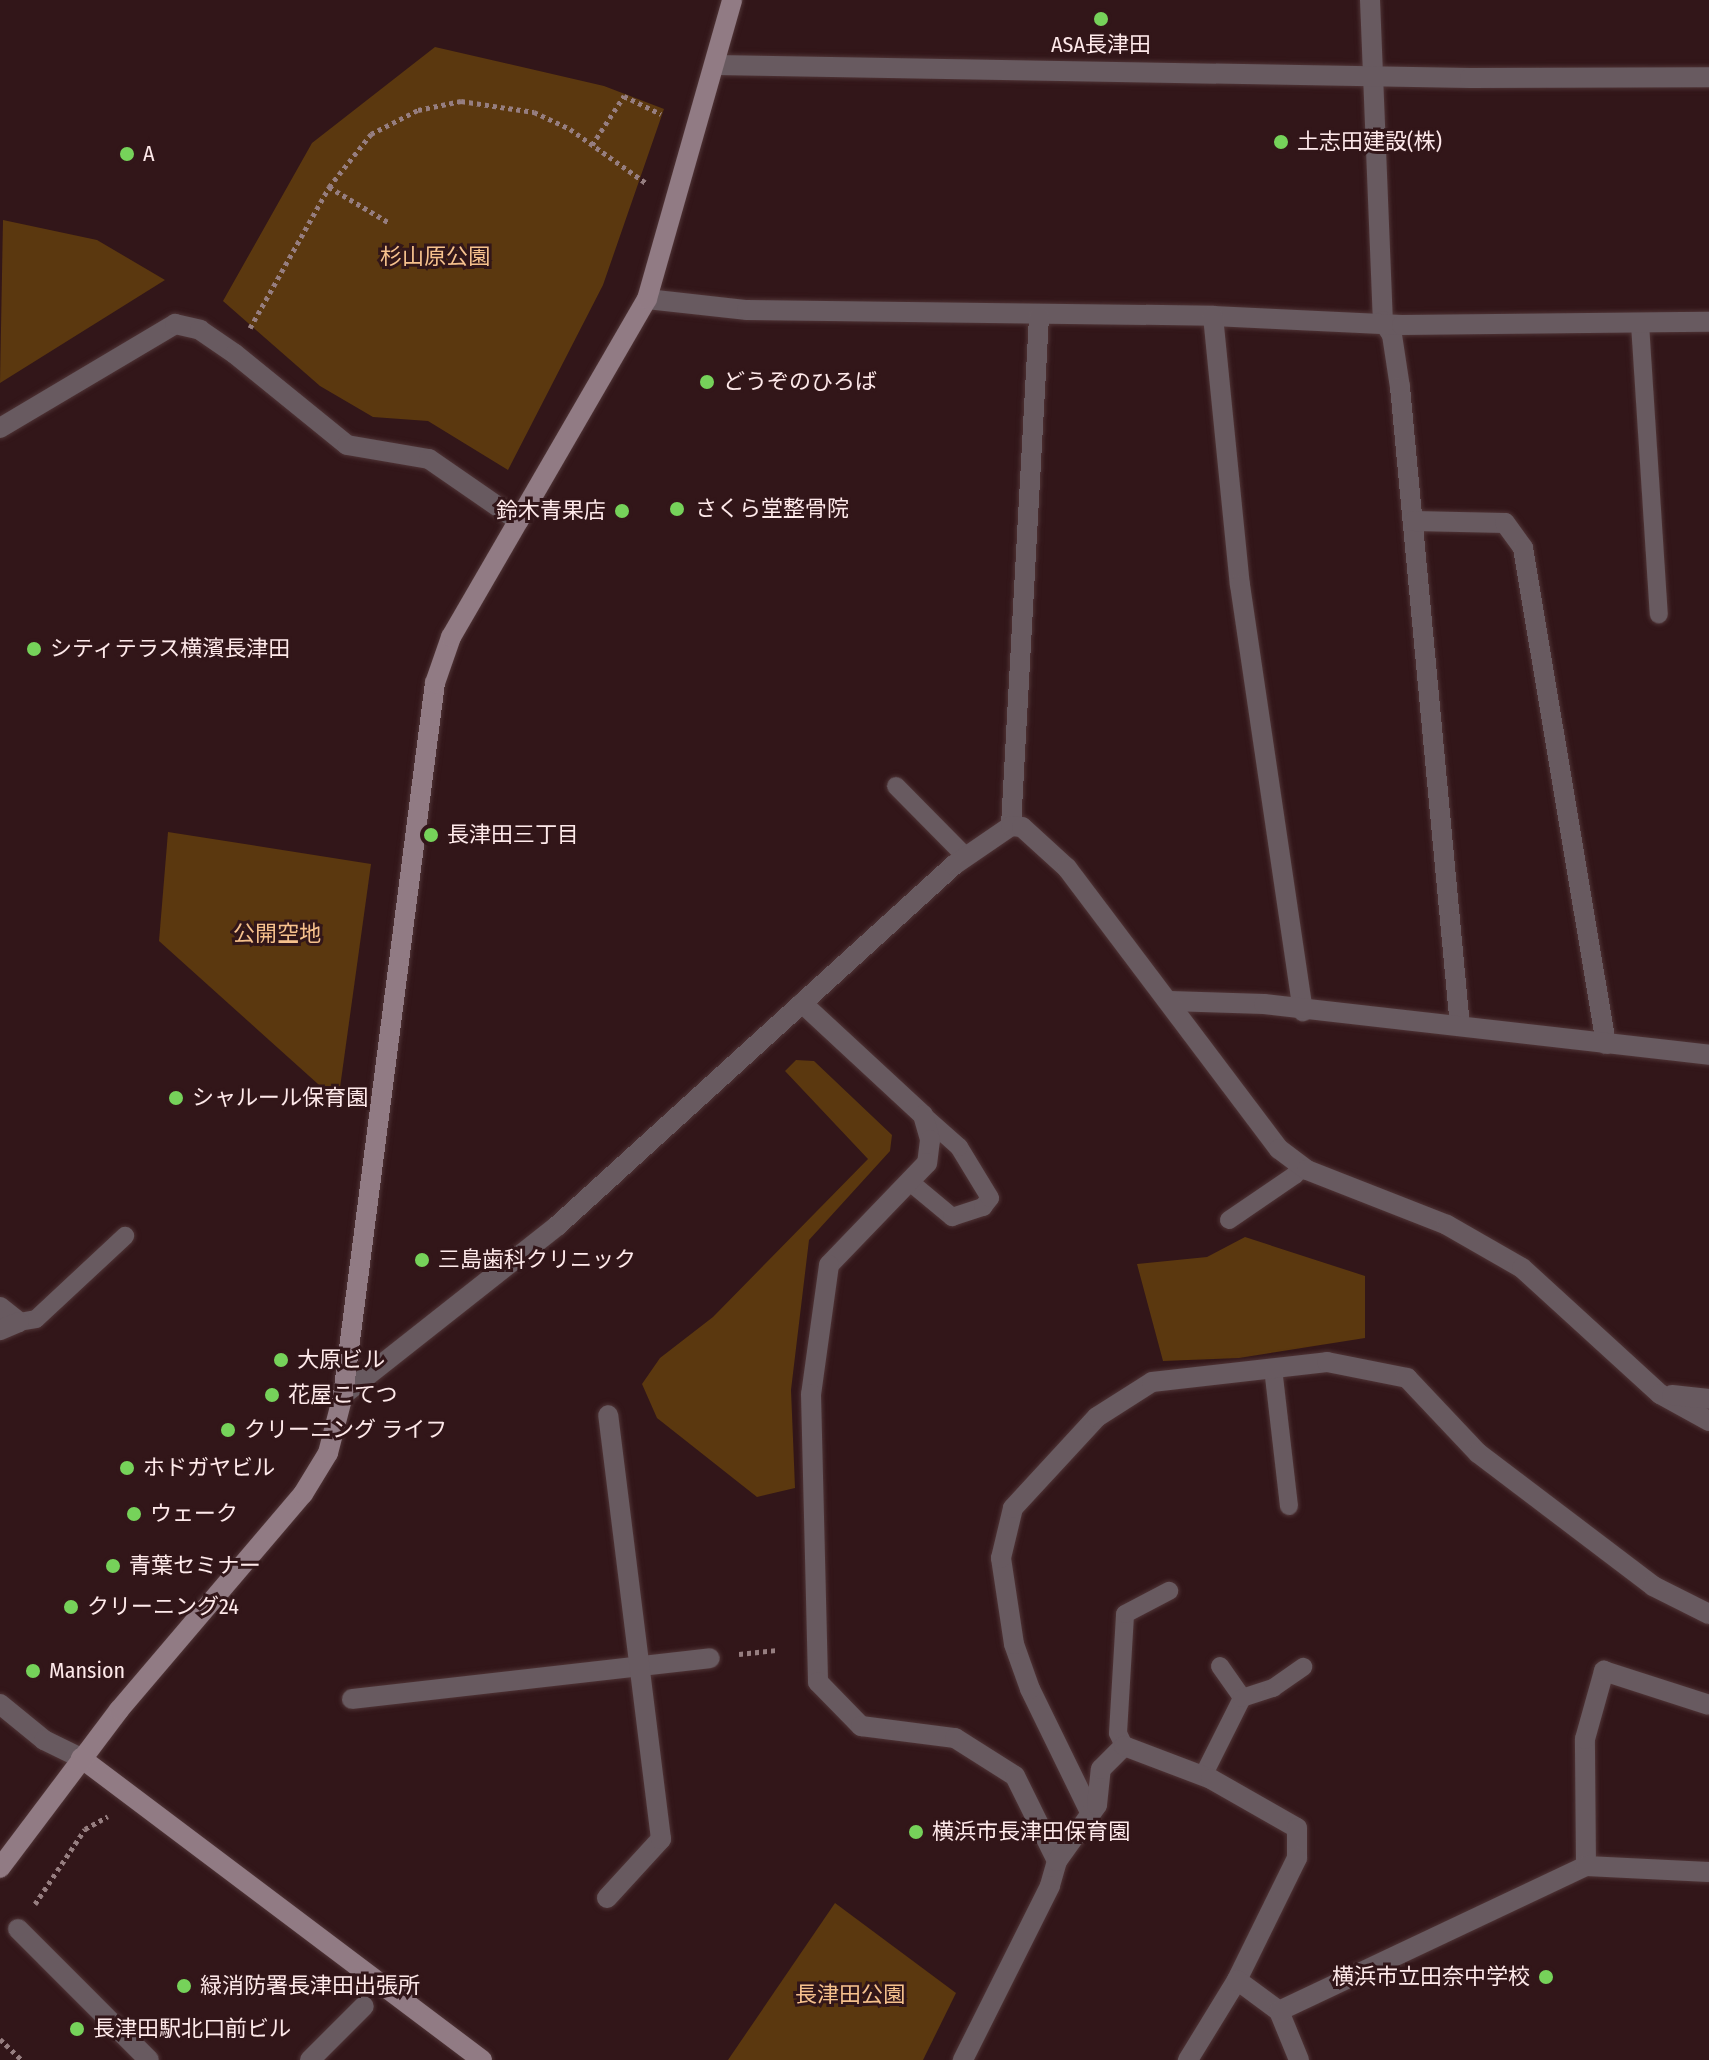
<!DOCTYPE html>
<html>
<head>
<meta charset="utf-8">
<style>
  body { margin:0 }
  #map { position:relative; width:1709px; height:2060px; overflow:hidden; background:#321619; font-family:"Fira Sans Condensed","Noto Sans JP",sans-serif }
  div>[style] { position:absolute }
  .green>* { inset:0; background:#5b380f }
  .path>* { height:5px; margin-top:-2.5px; transform-origin:0; background:repeating-linear-gradient(90deg,#967e80 0 4px,transparent 0 8px) }
  .roads { filter:drop-shadow(0 0 2px #4f3436) drop-shadow(0 0 2px #4f3436) }
  .lane>* { height:18px; margin:-9px; padding:0 9px; transform-origin:9px; border-radius:9px; background:#685a60 }
  .street>* { height:20px; margin:-10px; padding:0 10px; transform-origin:10px; border-radius:10px; background:#685a60 }
  .secondary>* { height:20px; margin:-10px; padding:0 10px; transform-origin:10px; border-radius:10px; background:#917b84 }
  .dots>* { width:22px; height:22px; translate:-50% -50%; box-sizing:border-box; border:4px solid #321619; border-radius:50% }
  span { translate:-50% -50%; white-space:nowrap; text-align:center; line-height:1.15; -webkit-text-stroke:6px #321619; paint-order:stroke }
  .poi-label { font-size:22px; color:#fee9ea }
  .left { translate:0 -50%; text-align:left }
  .right { translate:-100% -50%; text-align:right }
  .park-label { font-size:22px; color:#f6c18d }
</style>
</head>
<body>
<div id="map">
  <div class="green">
    <i style="clip-path:polygon(435px 47px,604px 86px,664px 109px,603px 285px,508px 470px,428px 421px,373px 417px,320px 386px,223px 301px,312px 143px)"></i>
    <i style="clip-path:polygon(3px 220px,97px 240px,165px 280px,0 383px)"></i>
    <i style="clip-path:polygon(168px 832px,371px 864px,338px 1102px,159px 941px)"></i>
    <i style="clip-path:polygon(796px 1060px,814px 1061px,892px 1135px,890px 1151px,809px 1240px,791px 1390px,795px 1488px,757px 1497px,657px 1418px,642px 1384px,660px 1358px,713px 1317px,868px 1159px,785px 1071px)"></i>
    <i style="clip-path:polygon(1245px 1237px,1365px 1276px,1365px 1338px,1239px 1358px,1163px 1361px,1137px 1264px,1207px 1257px)"></i>
    <i style="clip-path:polygon(835px 1903px,956px 1993px,923px 2060px,728px 2060px)"></i>
  </div>
  <div class="path">
    <i style="left:592px;top:145px;width:59px;rotate:-56.9deg"></i>
    <i style="left:624px;top:96px;width:41px;rotate:25.9deg"></i>
    <i style="left:329px;top:187px;width:69px;rotate:30.7deg"></i>
    <i style="left:250px;top:328px;width:162px;rotate:-60.7deg"></i>
    <i style="left:329px;top:187px;width:68px;rotate:-51.6deg"></i>
    <i style="left:371px;top:134px;width:53px;rotate:-27.1deg"></i>
    <i style="left:418px;top:110px;width:44px;rotate:-11.8deg"></i>
    <i style="left:461px;top:101px;width:74px;rotate:8.6deg"></i>
    <i style="left:534px;top:112px;width:40px;rotate:25deg"></i>
    <i style="left:570px;top:129px;width:93px;rotate:35.4deg"></i>
    <i style="left:739px;top:1654px;width:37px;rotate:-6deg"></i>
    <i style="left:35px;top:1904px;width:90px;rotate:-56.3deg"></i>
    <i style="left:85px;top:1829px;width:26px;rotate:-29deg"></i>
    <i style="left:0;top:2039px;width:30px;rotate:44deg"></i>
  </div>
  <div class="roads">
    <div class="lane">
      <i style="left:1640px;top:324px;width:291px;rotate:86.3deg"></i>
      <i style="left:896px;top:786px;width:98px;rotate:45.4deg"></i>
      <i style="left:910px;top:1182px;width:55px;rotate:39.8deg"></i>
      <i style="left:952px;top:1217px;width:33px;rotate:-18deg"></i>
      <i style="left:983px;top:1207px;width:11px;rotate:-52deg"></i>
      <i style="left:990px;top:1198px;width:60px;rotate:-121.3deg"></i>
      <i style="left:959px;top:1147px;width:48px;rotate:-138.4deg"></i>
      <i style="left:1229px;top:1220px;width:80px;rotate:-34.3deg"></i>
      <i style="left:1295px;top:1175px;width:11px;rotate:-63deg"></i>
      <i style="left:19px;top:1322px;width:17px;rotate:-10deg"></i>
      <i style="left:36px;top:1319px;width:122px;rotate:-43deg"></i>
      <i style="left:1273px;top:1368px;width:139px;rotate:83.4deg"></i>
      <i style="left:1220px;top:1666px;width:39px;rotate:55deg"></i>
      <i style="left:1124px;top:1746px;width:14px;rotate:-115deg"></i>
      <i style="left:1118px;top:1733px;width:119px;rotate:-86.6deg"></i>
      <i style="left:1125px;top:1614px;width:50px;rotate:-27.6deg"></i>
      <i style="left:1203px;top:1776px;width:87px;rotate:-63.4deg"></i>
      <i style="left:1242px;top:1698px;width:33px;rotate:-18deg"></i>
      <i style="left:1273px;top:1688px;width:37px;rotate:-35deg"></i>
    </div>
    <div class="street">
      <i style="left:1370px;top:0;width:321px;rotate:87.7deg"></i>
      <i style="left:1383px;top:321px;width:17px;rotate:57deg"></i>
      <i style="left:1392px;top:335px;width:53px;rotate:81.3deg"></i>
      <i style="left:1400px;top:387px;width:642px;rotate:84.64deg"></i>
      <i style="left:716px;top:65px;width:754px;rotate:0.99deg"></i>
      <i style="left:1470px;top:78px;width:239px;rotate:-0.2deg"></i>
      <i style="left:647px;top:299px;width:101px;rotate:6.3deg"></i>
      <i style="left:747px;top:310px;width:466px;rotate:0.7deg"></i>
      <i style="left:1213px;top:316px;width:189px;rotate:2.7deg"></i>
      <i style="left:1402px;top:325px;width:307px;rotate:-0.6deg"></i>
      <i style="left:1213px;top:316px;width:270px;rotate:84.3deg"></i>
      <i style="left:1240px;top:585px;width:431px;rotate:81.6deg"></i>
      <i style="left:0;top:428px;width:204px;rotate:-30.7deg"></i>
      <i style="left:175px;top:324px;width:26px;rotate:13deg"></i>
      <i style="left:200px;top:330px;width:42px;rotate:34.4deg"></i>
      <i style="left:235px;top:354px;width:144px;rotate:39.1deg"></i>
      <i style="left:347px;top:445px;width:83px;rotate:9.7deg"></i>
      <i style="left:429px;top:459px;width:109px;rotate:34.6deg"></i>
      <i style="left:1414px;top:521px;width:91px;rotate:1.3deg"></i>
      <i style="left:1505px;top:523px;width:31px;rotate:54deg"></i>
      <i style="left:1523px;top:548px;width:503px;rotate:80.5deg"></i>
      <i style="left:1011px;top:826px;width:510px;rotate:-86.85deg"></i>
      <i style="left:1170px;top:1001px;width:94px;rotate:1.8deg"></i>
      <i style="left:1264px;top:1004px;width:448px;rotate:6.5deg"></i>
      <i style="left:802px;top:1003px;width:165px;rotate:42.8deg"></i>
      <i style="left:923px;top:1115px;width:26px;rotate:74deg"></i>
      <i style="left:930px;top:1140px;width:23px;rotate:97deg"></i>
      <i style="left:927px;top:1163px;width:141px;rotate:133.9deg"></i>
      <i style="left:829px;top:1265px;width:130px;rotate:97.9deg"></i>
      <i style="left:811px;top:1394px;width:288px;rotate:88.6deg"></i>
      <i style="left:818px;top:1682px;width:62px;rotate:45.7deg"></i>
      <i style="left:861px;top:1726px;width:95px;rotate:7.3deg"></i>
      <i style="left:955px;top:1738px;width:71px;rotate:32.3deg"></i>
      <i style="left:1015px;top:1776px;width:95px;rotate:63.7deg"></i>
      <i style="left:1057px;top:1861px;width:26px;rotate:106deg"></i>
      <i style="left:1050px;top:1886px;width:195px;rotate:116.6deg"></i>
      <i style="left:0;top:1307px;width:24px;rotate:38deg"></i>
      <i style="left:19px;top:1322px;width:21px;rotate:157deg"></i>
      <i style="left:343px;top:1395px;width:273px;rotate:-38.3deg"></i>
      <i style="left:557px;top:1226px;width:537px;rotate:-42.28deg"></i>
      <i style="left:954px;top:865px;width:69px;rotate:-34.4deg"></i>
      <i style="left:1011px;top:826px;width:11px;rotate:5deg"></i>
      <i style="left:1022px;top:827px;width:61px;rotate:42.3deg"></i>
      <i style="left:1067px;top:868px;width:352px;rotate:53deg"></i>
      <i style="left:1279px;top:1149px;width:35px;rotate:37deg"></i>
      <i style="left:1307px;top:1170px;width:150px;rotate:21.4deg"></i>
      <i style="left:1447px;top:1225px;width:86px;rotate:29.8deg"></i>
      <i style="left:1522px;top:1268px;width:187px;rotate:42.4deg"></i>
      <i style="left:1660px;top:1394px;width:56px;rotate:28.9deg"></i>
      <i style="left:1672px;top:1395px;width:37px;rotate:6deg"></i>
      <i style="left:352px;top:1699px;width:360px;rotate:-6.5deg"></i>
      <i style="left:0;top:1704px;width:57px;rotate:39.3deg"></i>
      <i style="left:44px;top:1740px;width:41px;rotate:25.9deg"></i>
      <i style="left:1091px;top:1814px;width:139px;rotate:-116deg"></i>
      <i style="left:1030px;top:1689px;width:48px;rotate:-109.6deg"></i>
      <i style="left:1014px;top:1644px;width:87px;rotate:-98.6deg"></i>
      <i style="left:1001px;top:1558px;width:51px;rotate:-76.5deg"></i>
      <i style="left:1013px;top:1508px;width:124px;rotate:-47.3deg"></i>
      <i style="left:1097px;top:1417px;width:65px;rotate:-32.5deg"></i>
      <i style="left:1152px;top:1382px;width:176px;rotate:-6.5deg"></i>
      <i style="left:1327px;top:1362px;width:82px;rotate:11.3deg"></i>
      <i style="left:1407px;top:1378px;width:103px;rotate:46.6deg"></i>
      <i style="left:1478px;top:1453px;width:220px;rotate:37.2deg"></i>
      <i style="left:1653px;top:1586px;width:63px;rotate:26.6deg"></i>
      <i style="left:1057px;top:1861px;width:69px;rotate:-54.5deg"></i>
      <i style="left:1097px;top:1805px;width:36px;rotate:-84deg"></i>
      <i style="left:1101px;top:1769px;width:33px;rotate:-45deg"></i>
      <i style="left:1124px;top:1746px;width:93px;rotate:20.8deg"></i>
      <i style="left:1211px;top:1779px;width:99px;rotate:29.7deg"></i>
      <i style="left:1297px;top:1828px;width:30px;rotate:90deg"></i>
      <i style="left:1297px;top:1858px;width:136px;rotate:116.2deg"></i>
      <i style="left:1237px;top:1980px;width:94px;rotate:121.5deg"></i>
      <i style="left:1586px;top:1866px;width:127px;rotate:-90.5deg"></i>
      <i style="left:1585px;top:1739px;width:71px;rotate:-74.4deg"></i>
      <i style="left:1604px;top:1671px;width:110px;rotate:17.9deg"></i>
      <i style="left:607px;top:1898px;width:80px;rotate:-47.5deg"></i>
      <i style="left:661px;top:1839px;width:427px;rotate:-97.1deg"></i>
      <i style="left:18px;top:1929px;width:185px;rotate:45deg"></i>
      <i style="left:1237px;top:1980px;width:52px;rotate:36.4deg"></i>
      <i style="left:310px;top:2060px;width:76px;rotate:-45deg"></i>
      <i style="left:1299px;top:2060px;width:53px;rotate:-112.2deg"></i>
      <i style="left:1279px;top:2011px;width:340px;rotate:-25.3deg"></i>
      <i style="left:1586px;top:1866px;width:123px;rotate:2.8deg"></i>
    </div>
    <div class="secondary">
      <i style="left:81px;top:1758px;width:502px;rotate:36.98deg"></i>
      <i style="left:0;top:1868px;width:198px;rotate:-53deg"></i>
      <i style="left:119px;top:1710px;width:284px;rotate:-49.6deg"></i>
      <i style="left:303px;top:1494px;width:48px;rotate:-58.6deg"></i>
      <i style="left:328px;top:1453px;width:60px;rotate:-75.5deg"></i>
      <i style="left:343px;top:1395px;width:718px;rotate:-82.64deg"></i>
      <i style="left:435px;top:683px;width:49px;rotate:-70.8deg"></i>
      <i style="left:451px;top:637px;width:391px;rotate:-59.9deg"></i>
      <i style="left:647px;top:299px;width:311px;rotate:-74.1deg"></i>
    </div>
  </div>
  <div class="dots">
    <i style="left:1101px;top:19px;background:#76d25a"></i>
    <i style="left:1281px;top:142px;background:#76d25a"></i>
    <i style="left:127px;top:154px;background:#76d25a"></i>
    <i style="left:707px;top:382px;background:#76d25a"></i>
    <i style="left:677px;top:509px;background:#76d25a"></i>
    <i style="left:622px;top:511px;background:#76d25a"></i>
    <i style="left:34px;top:649px;background:#76d25a"></i>
    <i style="left:431px;top:835px;background:#76d25a"></i>
    <i style="left:176px;top:1098px;background:#76d25a"></i>
    <i style="left:422px;top:1260px;background:#76d25a"></i>
    <i style="left:281px;top:1360px;background:#76d25a"></i>
    <i style="left:272px;top:1395px;background:#76d25a"></i>
    <i style="left:228px;top:1430px;background:#76d25a"></i>
    <i style="left:127px;top:1468px;background:#76d25a"></i>
    <i style="left:134px;top:1514px;background:#76d25a"></i>
    <i style="left:113px;top:1566px;background:#76d25a"></i>
    <i style="left:71px;top:1607px;background:#76d25a"></i>
    <i style="left:33px;top:1671px;background:#76d25a"></i>
    <i style="left:916px;top:1832px;background:#76d25a"></i>
    <i style="left:1546px;top:1977px;background:#76d25a"></i>
    <i style="left:184px;top:1986px;background:#76d25a"></i>
    <i style="left:77px;top:2029px;background:#76d25a"></i>
  </div>
  <div class="poi-label">
    <span style="left:1101px;top:45px">ASA長津田</span>
    <span class="left" style="left:1297px;top:142px">土志田建設(株)</span>
    <span class="left" style="left:143px;top:154px">A</span>
    <span class="left" style="left:723px;top:382px">どうぞのひろば</span>
    <span class="left" style="left:695px;top:509px">さくら堂整骨院</span>
    <span class="right" style="left:606px;top:511px">鈴木青果店</span>
    <span class="left" style="left:50px;top:649px">シティテラス横濱長津田</span>
    <span class="left" style="left:447px;top:835px">長津田三丁目</span>
    <span class="left" style="left:192px;top:1098px">シャルール保育園</span>
    <span class="left" style="left:438px;top:1260px">三島歯科クリニック</span>
    <span class="left" style="left:297px;top:1360px">大原ビル</span>
    <span class="left" style="left:288px;top:1395px">花屋こてつ</span>
    <span class="left" style="left:244px;top:1430px">クリーニング ライフ</span>
    <span class="left" style="left:143px;top:1468px">ホドガヤビル</span>
    <span class="left" style="left:150px;top:1514px">ウェーク</span>
    <span class="left" style="left:129px;top:1566px">青葉セミナー</span>
    <span class="left" style="left:87px;top:1607px">クリーニング24</span>
    <span class="left" style="left:49px;top:1671px">Mansion</span>
    <span class="left" style="left:932px;top:1832px">横浜市長津田保育園</span>
    <span class="right" style="left:1530px;top:1977px">横浜市立田奈中学校</span>
    <span class="left" style="left:200px;top:1986px">緑消防署長津田出張所</span>
    <span class="left" style="left:93px;top:2029px">長津田駅北口前ビル</span>
  </div>
  <div class="park-label">
    <span style="left:435px;top:257px">杉山原公園</span>
    <span style="left:277px;top:934px">公開空地</span>
    <span style="left:850px;top:1995px">長津田公園</span>
  </div>
</div>
</body>
</html>
